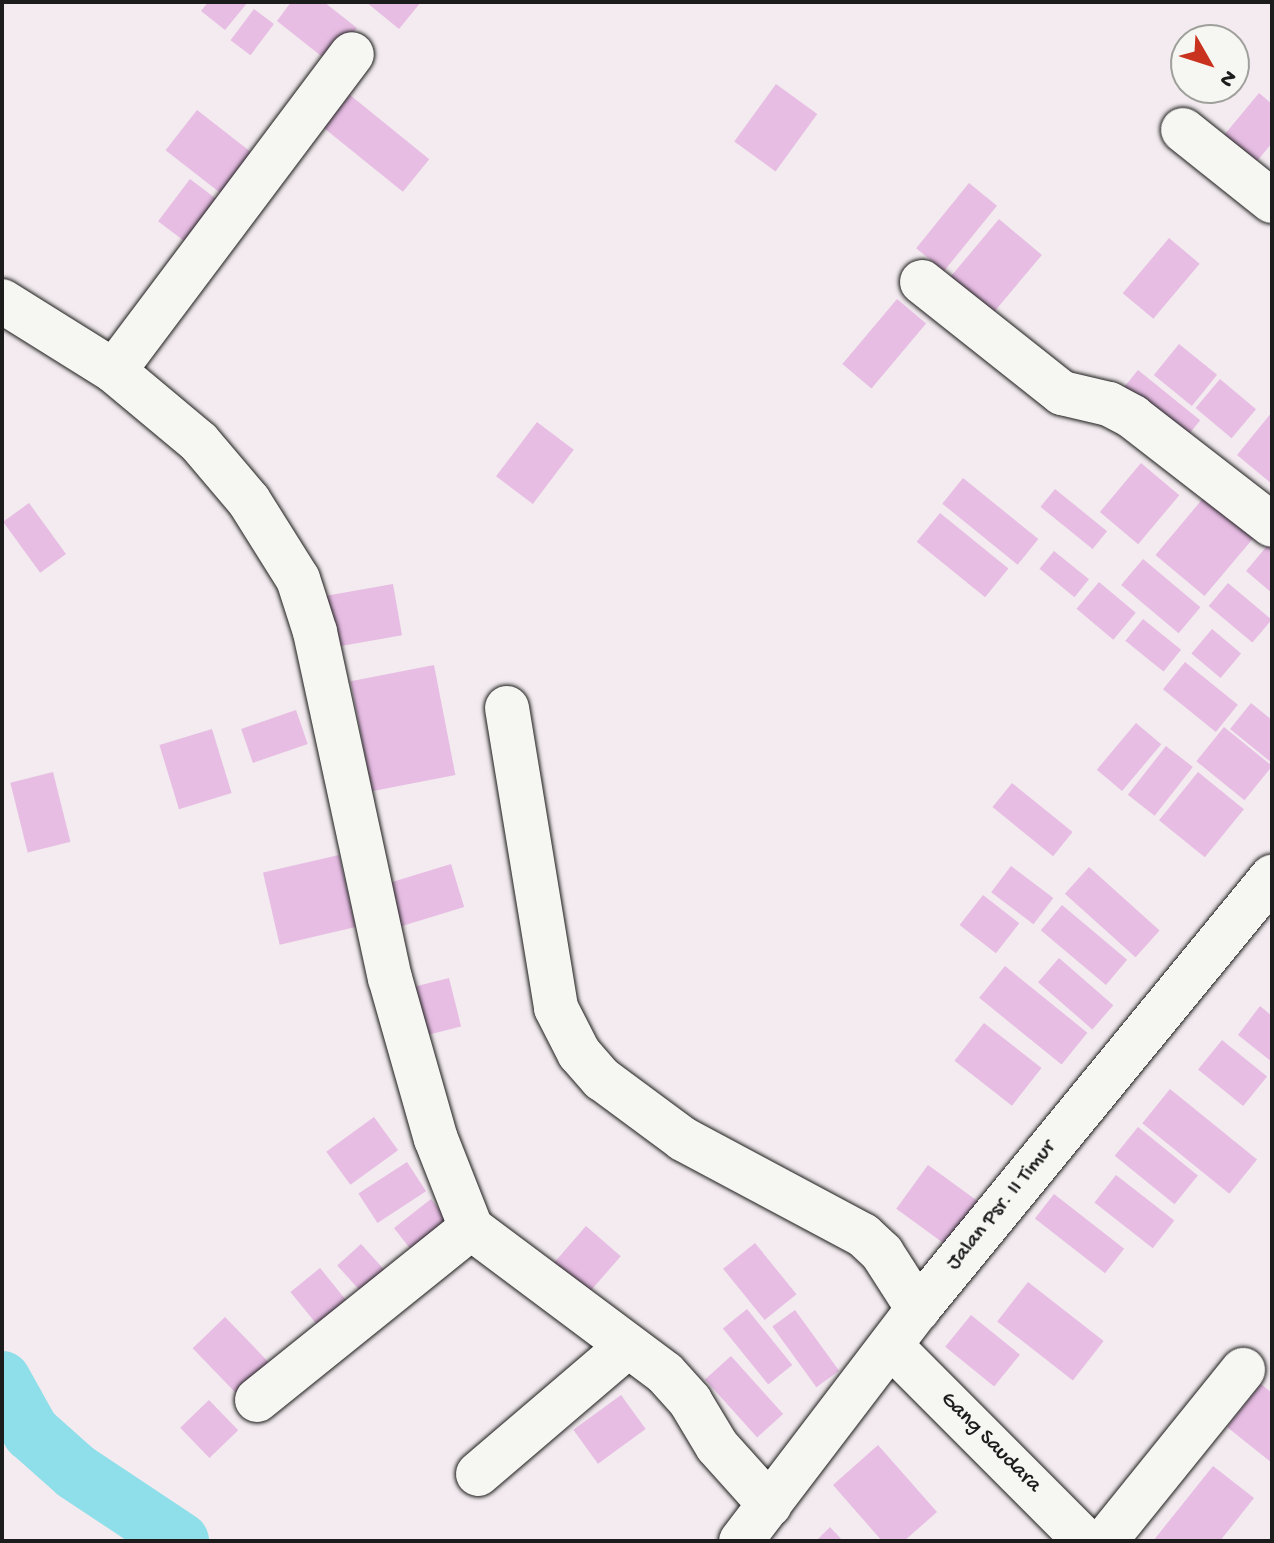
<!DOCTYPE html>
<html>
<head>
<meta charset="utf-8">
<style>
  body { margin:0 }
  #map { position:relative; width:1274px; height:1543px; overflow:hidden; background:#f3ebef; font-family:"Gochi Hand",sans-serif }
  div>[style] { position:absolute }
  .river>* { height:58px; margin:-29px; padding:0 29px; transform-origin:29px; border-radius:29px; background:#8fdfeb }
  .building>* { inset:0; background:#e7bde4; transform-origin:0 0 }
  .roads { filter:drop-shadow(0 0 2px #1c1c1c) drop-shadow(0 0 2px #1c1c1c) }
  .minor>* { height:44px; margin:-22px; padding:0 22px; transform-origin:22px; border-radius:22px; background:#f6f6f2 }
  span { translate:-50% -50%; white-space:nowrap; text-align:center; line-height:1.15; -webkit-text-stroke:6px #f6f6f2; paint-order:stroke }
  .street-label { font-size:22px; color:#1c1c1c }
  .frame { position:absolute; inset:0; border:4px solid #1c1c1c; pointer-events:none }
  .north { position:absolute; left:1170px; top:24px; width:80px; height:80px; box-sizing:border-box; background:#f6f6f2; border:2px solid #9f9f9c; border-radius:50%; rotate:129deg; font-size:22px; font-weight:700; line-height:32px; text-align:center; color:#1c1c1c }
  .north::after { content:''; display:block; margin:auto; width:28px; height:36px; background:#c8321e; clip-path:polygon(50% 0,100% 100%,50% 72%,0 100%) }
</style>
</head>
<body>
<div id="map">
  <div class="river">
    <i style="left:2px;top:1380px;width:60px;rotate:60.9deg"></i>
    <i style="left:31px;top:1432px;width:60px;rotate:41.6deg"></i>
    <i style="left:76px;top:1472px;width:125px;rotate:33.6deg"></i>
  </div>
  <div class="building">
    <i style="clip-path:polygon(208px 2px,248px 2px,225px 30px,201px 11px)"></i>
    <i style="clip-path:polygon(291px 2px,324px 2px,357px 28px,330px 63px,277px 21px)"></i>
    <i style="clip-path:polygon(366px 2px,421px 2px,399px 29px)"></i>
    <i style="left:254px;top:9px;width:25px;height:39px;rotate:37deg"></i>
    <i style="left:776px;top:84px;width:51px;height:71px;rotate:36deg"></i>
    <i style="clip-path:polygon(1259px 93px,1272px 104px,1272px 143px,1248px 172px,1215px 146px)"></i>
    <i style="left:350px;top:95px;width:102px;height:42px;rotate:39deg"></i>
    <i style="left:197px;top:110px;width:72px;height:51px;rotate:38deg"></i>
    <i style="left:190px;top:179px;width:36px;height:53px;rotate:37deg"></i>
    <i style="left:969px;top:183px;width:36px;height:84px;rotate:39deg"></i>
    <i style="left:999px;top:219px;width:56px;height:80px;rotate:40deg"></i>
    <i style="left:1169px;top:238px;width:40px;height:72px;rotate:40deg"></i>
    <i style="left:897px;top:299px;width:38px;height:85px;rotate:40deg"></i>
    <i style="left:1179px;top:344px;width:49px;height:40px;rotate:39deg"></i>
    <i style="left:1138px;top:370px;width:80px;height:32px;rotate:39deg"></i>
    <i style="left:1220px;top:379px;width:47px;height:38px;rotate:40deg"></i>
    <i style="clip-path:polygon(1272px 412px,1272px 484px,1237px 455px)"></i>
    <i style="left:537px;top:422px;width:46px;height:68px;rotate:37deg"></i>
    <i style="left:1141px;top:463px;width:50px;height:64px;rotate:40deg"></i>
    <i style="left:963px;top:478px;width:97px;height:33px;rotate:39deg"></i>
    <i style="left:1055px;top:489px;width:67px;height:23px;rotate:39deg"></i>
    <i style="left:1205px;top:496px;width:64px;height:77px;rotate:40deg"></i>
    <i style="left:29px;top:503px;width:63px;height:32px;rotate:54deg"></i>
    <i style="left:940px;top:513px;width:88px;height:37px;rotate:39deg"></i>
    <i style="clip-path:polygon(1272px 540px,1272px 593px,1246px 571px)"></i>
    <i style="left:1054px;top:551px;width:45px;height:23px;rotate:39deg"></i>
    <i style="left:1143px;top:559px;width:75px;height:34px;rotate:40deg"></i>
    <i style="left:1099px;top:582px;width:48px;height:35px;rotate:40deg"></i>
    <i style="left:1228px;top:583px;width:57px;height:30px;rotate:40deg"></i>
    <i style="left:393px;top:584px;width:52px;height:72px;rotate:80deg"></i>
    <i style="left:1143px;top:619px;width:49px;height:28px;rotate:39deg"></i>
    <i style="left:1212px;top:629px;width:38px;height:32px;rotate:40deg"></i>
    <i style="left:1185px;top:662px;width:68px;height:35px;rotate:39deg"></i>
    <i style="left:434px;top:665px;width:112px;height:85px;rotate:79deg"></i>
    <i style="clip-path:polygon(1251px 703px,1272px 720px,1272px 763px,1230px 729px)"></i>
    <i style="left:296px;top:710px;width:36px;height:58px;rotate:71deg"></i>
    <i style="left:1136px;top:723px;width:33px;height:61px;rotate:40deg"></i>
    <i style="left:1224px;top:727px;width:62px;height:44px;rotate:39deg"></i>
    <i style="left:212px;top:729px;width:67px;height:55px;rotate:73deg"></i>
    <i style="left:1166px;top:746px;width:34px;height:62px;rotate:38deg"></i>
    <i style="left:53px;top:772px;width:72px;height:44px;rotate:76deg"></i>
    <i style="left:1198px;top:772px;width:59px;height:62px;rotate:39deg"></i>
    <i style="left:1012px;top:783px;width:78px;height:31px;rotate:39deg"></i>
    <i style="left:339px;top:855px;width:74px;height:78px;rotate:77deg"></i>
    <i style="left:451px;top:864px;width:45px;height:70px;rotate:73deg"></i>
    <i style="left:1011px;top:866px;width:53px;height:33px;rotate:37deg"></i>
    <i style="left:1089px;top:867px;width:95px;height:36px;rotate:42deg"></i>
    <i style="left:983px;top:895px;width:46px;height:38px;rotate:38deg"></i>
    <i style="left:1062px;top:905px;width:85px;height:33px;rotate:40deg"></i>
    <i style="left:1059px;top:958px;width:72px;height:32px;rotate:41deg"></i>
    <i style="left:1005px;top:966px;width:106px;height:41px;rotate:39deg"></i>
    <i style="left:449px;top:978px;width:50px;height:38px;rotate:76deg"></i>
    <i style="clip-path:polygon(1260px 1006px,1272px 1016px,1272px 1062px,1238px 1035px)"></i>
    <i style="left:984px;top:1023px;width:73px;height:48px;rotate:38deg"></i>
    <i style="left:1222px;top:1040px;width:58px;height:38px;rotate:39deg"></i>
    <i style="left:1170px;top:1089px;width:112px;height:44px;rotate:39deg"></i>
    <i style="left:374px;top:1117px;width:41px;height:59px;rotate:54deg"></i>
    <i style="left:1138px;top:1127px;width:77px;height:37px;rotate:39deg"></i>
    <i style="left:407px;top:1162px;width:35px;height:58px;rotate:57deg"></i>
    <i style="left:928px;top:1165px;width:65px;height:54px;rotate:36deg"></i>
    <i style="left:1116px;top:1175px;width:74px;height:35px;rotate:38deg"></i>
    <i style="left:1054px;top:1194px;width:89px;height:31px;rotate:38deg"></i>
    <i style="left:431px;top:1199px;width:36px;height:47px;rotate:52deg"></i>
    <i style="left:586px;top:1226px;width:46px;height:62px;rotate:41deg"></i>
    <i style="left:755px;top:1243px;width:66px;height:41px;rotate:51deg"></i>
    <i style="left:361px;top:1244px;width:47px;height:32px;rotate:48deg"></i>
    <i style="left:320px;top:1268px;width:58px;height:38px;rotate:51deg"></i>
    <i style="left:1028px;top:1282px;width:96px;height:50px;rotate:38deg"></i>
    <i style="left:747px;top:1309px;width:72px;height:31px;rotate:51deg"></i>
    <i style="left:795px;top:1310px;width:75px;height:28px;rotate:54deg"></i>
    <i style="left:971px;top:1315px;width:63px;height:41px;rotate:39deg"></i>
    <i style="left:225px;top:1317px;width:75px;height:45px;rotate:46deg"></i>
    <i style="left:731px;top:1356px;width:78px;height:35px;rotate:48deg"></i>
    <i style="clip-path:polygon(1261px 1384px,1272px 1393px,1272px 1463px,1227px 1427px)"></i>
    <i style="left:621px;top:1395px;width:42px;height:59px;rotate:54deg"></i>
    <i style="left:209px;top:1400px;width:42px;height:40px;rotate:46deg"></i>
    <i style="clip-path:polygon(878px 1445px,937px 1512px,904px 1541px,882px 1541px,833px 1485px)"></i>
    <i style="clip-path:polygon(1213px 1466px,1254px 1498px,1220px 1541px,1153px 1541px)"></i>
    <i style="clip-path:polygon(830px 1527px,843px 1541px,816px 1541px)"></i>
  </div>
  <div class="roads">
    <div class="minor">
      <i style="left:1183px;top:130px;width:114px;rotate:38.6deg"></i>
      <i style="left:922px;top:282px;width:179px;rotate:38.4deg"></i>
      <i style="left:1062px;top:393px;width:48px;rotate:13.2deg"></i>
      <i style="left:1109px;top:404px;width:27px;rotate:28deg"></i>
      <i style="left:1133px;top:417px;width:176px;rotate:37.8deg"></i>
      <i style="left:2px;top:301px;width:132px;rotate:32deg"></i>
      <i style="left:114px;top:371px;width:111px;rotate:39.9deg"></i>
      <i style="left:199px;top:442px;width:77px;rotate:49.7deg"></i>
      <i style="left:249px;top:501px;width:92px;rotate:57.9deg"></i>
      <i style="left:298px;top:579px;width:56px;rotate:72.2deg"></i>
      <i style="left:315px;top:632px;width:354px;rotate:77.8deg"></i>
      <i style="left:390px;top:978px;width:167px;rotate:74.1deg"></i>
      <i style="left:436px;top:1139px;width:96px;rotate:68.5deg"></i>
      <i style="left:471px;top:1228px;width:242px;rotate:36.8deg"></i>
      <i style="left:665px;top:1373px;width:38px;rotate:48deg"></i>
      <i style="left:690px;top:1401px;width:52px;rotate:59deg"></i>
      <i style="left:717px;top:1446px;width:79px;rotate:48.1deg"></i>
      <i style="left:114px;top:371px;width:396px;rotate:-53.1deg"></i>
      <i style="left:507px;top:708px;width:304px;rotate:80.7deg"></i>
      <i style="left:556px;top:1008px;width:51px;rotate:62.9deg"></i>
      <i style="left:579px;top:1053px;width:35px;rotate:49deg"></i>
      <i style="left:602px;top:1079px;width:101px;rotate:36.5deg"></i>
      <i style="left:683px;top:1139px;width:204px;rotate:28.1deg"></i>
      <i style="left:863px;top:1235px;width:26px;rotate:43deg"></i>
      <i style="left:882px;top:1253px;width:67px;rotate:57.3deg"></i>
      <i style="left:892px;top:1347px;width:274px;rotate:45.1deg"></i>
      <i style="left:257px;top:1400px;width:275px;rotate:-38.8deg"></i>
      <i style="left:478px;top:1474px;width:197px;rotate:-40.5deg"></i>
      <i style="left:741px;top:1541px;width:292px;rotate:-52.7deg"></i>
      <i style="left:918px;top:1309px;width:559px;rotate:-50.67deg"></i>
      <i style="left:1105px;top:1541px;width:220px;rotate:-51.1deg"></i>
    </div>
  </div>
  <div class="street-label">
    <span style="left:1002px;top:1206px;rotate:-51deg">Jalan Psr. II Timur</span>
    <span style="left:990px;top:1443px;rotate:45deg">Gang Saudara</span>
  </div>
  <div class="frame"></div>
  <div class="north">N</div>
</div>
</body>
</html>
